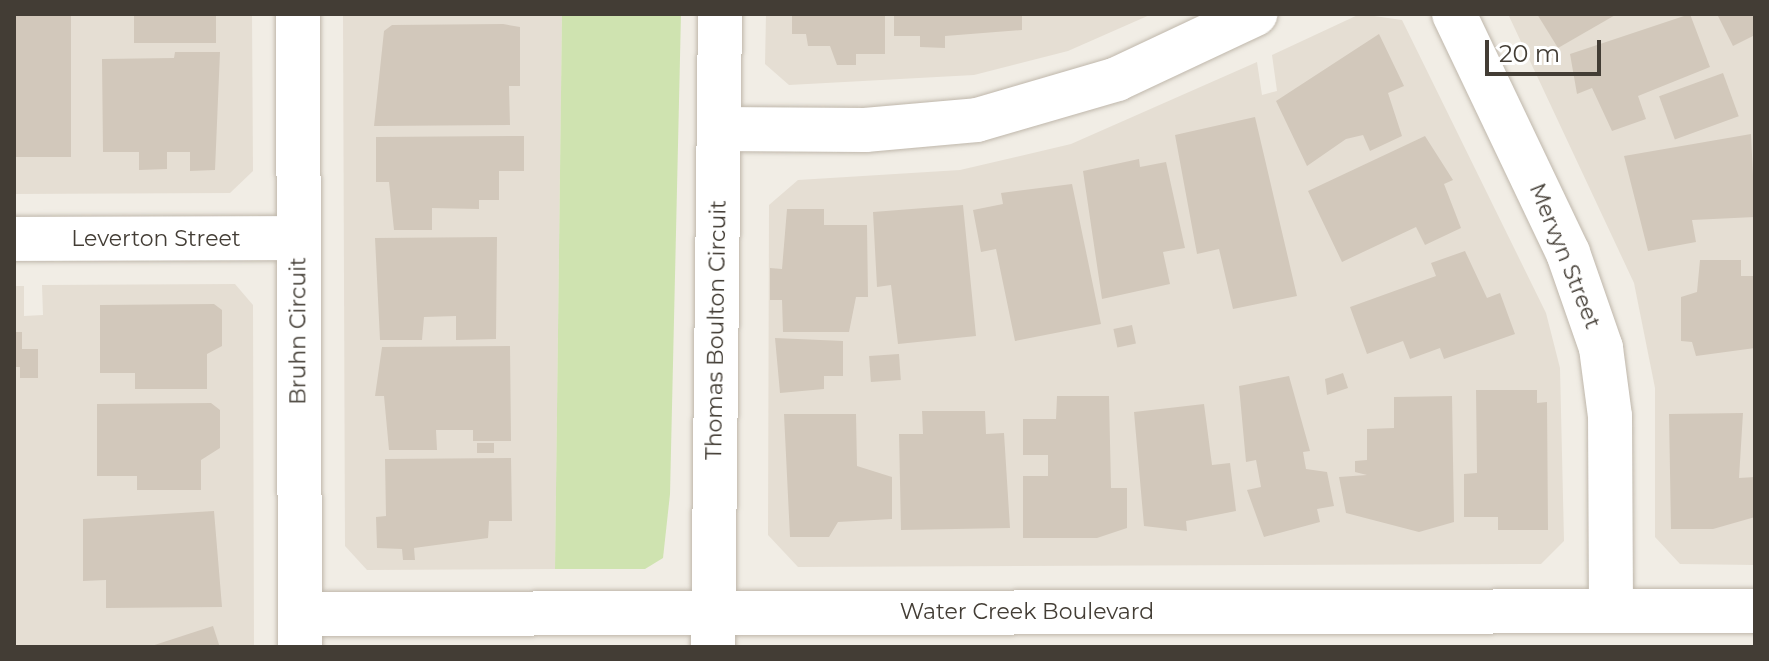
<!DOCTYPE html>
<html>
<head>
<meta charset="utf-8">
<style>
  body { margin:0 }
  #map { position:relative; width:1769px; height:661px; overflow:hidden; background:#f1ede5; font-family:Montserrat,sans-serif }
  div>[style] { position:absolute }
  .residential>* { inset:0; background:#e5ded3 }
  .green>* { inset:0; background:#cfe3b0 }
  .building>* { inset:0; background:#d2c8bb; transform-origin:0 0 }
  .roads { filter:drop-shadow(0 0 2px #bfb7ab) drop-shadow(0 0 2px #bfb7ab) }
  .minor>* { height:44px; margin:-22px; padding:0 22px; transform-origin:22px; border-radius:22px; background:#fff }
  span { translate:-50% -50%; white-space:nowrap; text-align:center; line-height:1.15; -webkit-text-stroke:7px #fff; paint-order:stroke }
  .street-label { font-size:22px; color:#433d35 }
  .frame { position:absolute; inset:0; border:16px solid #433d35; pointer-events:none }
  .scale { position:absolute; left:1485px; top:40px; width:116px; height:36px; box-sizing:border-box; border:4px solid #433d35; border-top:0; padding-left:10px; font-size:24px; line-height:28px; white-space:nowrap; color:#433d35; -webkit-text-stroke:6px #fff; paint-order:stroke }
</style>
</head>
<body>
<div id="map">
  <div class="residential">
    <i style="clip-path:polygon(14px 14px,252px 14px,253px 171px,230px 193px,14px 194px)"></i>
    <i style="clip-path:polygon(343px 14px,562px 14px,555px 569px,367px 570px,345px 546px)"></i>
    <i style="clip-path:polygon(766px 14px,1152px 14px,1068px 51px,974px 75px,789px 85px,765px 64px)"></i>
    <i style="clip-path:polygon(1360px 14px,1402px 20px,1546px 313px,1560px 368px,1564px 541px,1541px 564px,798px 567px,768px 535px,769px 205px,798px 180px,960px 170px,1071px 144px,1257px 62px,1262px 95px,1277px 91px,1272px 55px)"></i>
    <i style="clip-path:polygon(1508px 14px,1755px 14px,1755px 565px,1680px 564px,1655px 537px,1655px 388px,1634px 283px)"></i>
    <i style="clip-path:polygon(235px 284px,253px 305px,254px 647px,14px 647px,14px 286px,24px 286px,24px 316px,43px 315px,42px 285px)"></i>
  </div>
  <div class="green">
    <i style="clip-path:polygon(562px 14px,681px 14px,670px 494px,663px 558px,645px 569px,555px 569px)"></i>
  </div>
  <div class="building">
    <i style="left:14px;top:14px;width:57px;height:143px"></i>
    <i style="left:134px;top:14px;width:82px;height:29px"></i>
    <i style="clip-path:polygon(792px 14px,885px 14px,885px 54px,856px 54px,856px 65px,837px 65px,830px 46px,808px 46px,806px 34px,792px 34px)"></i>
    <i style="clip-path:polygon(894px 14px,1022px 14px,1022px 30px,945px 36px,945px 48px,920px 47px,920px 36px,894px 36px)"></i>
    <i style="clip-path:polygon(1537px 14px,1617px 14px,1558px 48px)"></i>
    <i style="clip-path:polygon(1690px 14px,1710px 67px,1638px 96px,1646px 119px,1612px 131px,1592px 88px,1577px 94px,1570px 54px)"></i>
    <i style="clip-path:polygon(1717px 14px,1755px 14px,1755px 35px,1733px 46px)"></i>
    <i style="clip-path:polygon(503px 24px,520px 27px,520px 86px,509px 86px,510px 125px,374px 126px,384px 31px,392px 25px)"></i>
    <i style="clip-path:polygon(1379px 34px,1404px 86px,1388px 93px,1402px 136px,1370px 151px,1363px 135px,1346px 139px,1307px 166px,1276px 101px)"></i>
    <i style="clip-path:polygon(175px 52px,220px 52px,215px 170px,190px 171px,190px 152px,167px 152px,167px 169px,139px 170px,139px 152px,103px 152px,102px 59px,174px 58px)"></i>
    <i style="left:1723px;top:73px;width:46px;height:68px;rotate:70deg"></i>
    <i style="clip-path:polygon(1255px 117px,1297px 296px,1233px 309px,1219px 249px,1197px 254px,1175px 135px)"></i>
    <i style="clip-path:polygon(1751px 134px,1755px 217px,1692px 220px,1696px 242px,1648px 251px,1624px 156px)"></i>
    <i style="clip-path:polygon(524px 136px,524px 171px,499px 171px,499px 200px,479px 200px,479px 209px,432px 208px,432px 230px,394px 230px,389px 182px,376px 182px,376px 137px)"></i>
    <i style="clip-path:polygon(1425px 136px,1453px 180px,1444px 184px,1461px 228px,1425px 245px,1416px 227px,1342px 262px,1308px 191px)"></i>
    <i style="clip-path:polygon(1139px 159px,1140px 167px,1166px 162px,1185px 248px,1163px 252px,1170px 284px,1102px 299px,1083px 171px)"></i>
    <i style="clip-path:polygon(1072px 184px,1101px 324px,1015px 341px,996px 249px,981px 252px,973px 210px,1003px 204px,1001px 193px)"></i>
    <i style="clip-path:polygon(963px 205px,976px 336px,898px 344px,891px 285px,877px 287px,873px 212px)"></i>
    <i style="clip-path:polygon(787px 209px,824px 209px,824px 225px,867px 225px,868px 297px,856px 297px,849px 332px,783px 332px,782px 300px,770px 300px,770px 268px,782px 269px)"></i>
    <i style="clip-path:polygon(497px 237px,496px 339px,456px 340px,456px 316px,424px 317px,422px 340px,380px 340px,375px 238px)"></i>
    <i style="clip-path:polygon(1465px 251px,1487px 298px,1500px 293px,1515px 334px,1444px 359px,1440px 348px,1410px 359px,1403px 341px,1367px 354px,1350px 307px,1436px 276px,1431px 263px)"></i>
    <i style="clip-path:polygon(1700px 260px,1741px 260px,1741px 276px,1755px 276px,1755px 348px,1696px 356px,1692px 342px,1681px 341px,1681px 297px,1697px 292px)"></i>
    <i style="clip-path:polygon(214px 304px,222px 310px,222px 346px,207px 354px,207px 389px,135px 389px,135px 373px,100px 373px,100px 305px)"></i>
    <i style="left:1132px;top:325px;width:19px;height:19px;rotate:78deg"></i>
    <i style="clip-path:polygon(14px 332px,22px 332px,22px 349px,38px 349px,38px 378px,20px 378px,20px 367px,14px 367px)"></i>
    <i style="clip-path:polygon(775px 338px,843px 341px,843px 376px,824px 376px,824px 389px,780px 393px)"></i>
    <i style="clip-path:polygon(510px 346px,511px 441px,473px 441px,473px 430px,436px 430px,437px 450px,389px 450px,384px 396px,375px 396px,382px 347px)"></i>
    <i style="left:899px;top:354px;width:26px;height:30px;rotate:86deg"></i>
    <i style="clip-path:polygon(1343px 373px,1348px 388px,1327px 395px,1325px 379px)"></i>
    <i style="clip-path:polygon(1289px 376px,1310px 451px,1303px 452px,1306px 469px,1327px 472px,1334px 506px,1317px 509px,1320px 522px,1264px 537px,1247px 490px,1261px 487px,1256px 460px,1246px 462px,1239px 386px)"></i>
    <i style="clip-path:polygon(1476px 390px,1537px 390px,1537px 403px,1547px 402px,1548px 530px,1498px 530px,1498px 517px,1464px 517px,1464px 474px,1477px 473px)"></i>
    <i style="clip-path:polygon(1057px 396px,1109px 396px,1111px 488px,1127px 488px,1127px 528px,1097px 538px,1023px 538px,1023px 476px,1048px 476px,1048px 455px,1023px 455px,1023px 419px,1056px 419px)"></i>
    <i style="clip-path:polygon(1452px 396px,1454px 522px,1419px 532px,1346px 513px,1339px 477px,1367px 475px,1355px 472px,1355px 461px,1367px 460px,1367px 429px,1394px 428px,1394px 397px)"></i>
    <i style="clip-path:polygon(211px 403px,220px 410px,220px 448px,201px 460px,201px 490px,137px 490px,137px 476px,97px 476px,97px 404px)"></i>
    <i style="clip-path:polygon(1204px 404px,1212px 465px,1230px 463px,1236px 511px,1186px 521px,1187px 531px,1144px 526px,1134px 412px)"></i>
    <i style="clip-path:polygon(922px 411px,985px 411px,986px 434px,1004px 433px,1010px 528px,901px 530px,899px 434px,923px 434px)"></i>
    <i style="clip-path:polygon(1743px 413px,1739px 478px,1755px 477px,1755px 517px,1713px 529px,1671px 529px,1669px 414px)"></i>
    <i style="clip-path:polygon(784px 414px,856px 414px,857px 466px,892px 477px,892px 519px,838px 522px,829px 537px,790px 537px)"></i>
    <i style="left:494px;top:443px;width:10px;height:17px;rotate:90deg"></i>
    <i style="clip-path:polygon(511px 458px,512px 521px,489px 521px,488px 538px,414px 548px,415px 560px,403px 560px,402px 549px,377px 548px,376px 517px,386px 516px,385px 459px)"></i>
    <i style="clip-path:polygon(214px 511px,222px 607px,106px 608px,106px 580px,83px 581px,83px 519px)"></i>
    <i style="left:213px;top:626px;width:22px;height:154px;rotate:72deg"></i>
  </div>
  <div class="roads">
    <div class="minor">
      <i style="left:298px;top:14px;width:633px;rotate:89.82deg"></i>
      <i style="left:1454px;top:14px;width:265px;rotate:64.5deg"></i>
      <i style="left:1568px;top:253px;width:101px;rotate:70.8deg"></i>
      <i style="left:1601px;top:348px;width:69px;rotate:82.5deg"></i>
      <i style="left:1610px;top:416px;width:195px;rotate:89.7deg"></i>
      <i style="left:719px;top:129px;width:146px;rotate:0.4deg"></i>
      <i style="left:865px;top:130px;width:112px;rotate:-5.1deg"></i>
      <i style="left:977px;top:120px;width:146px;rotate:-16.3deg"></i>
      <i style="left:1117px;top:79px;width:153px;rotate:-25.2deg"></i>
      <i style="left:14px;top:239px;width:284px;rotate:-0.2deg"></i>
      <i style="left:300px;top:614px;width:1455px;rotate:-0.12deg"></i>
      <i style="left:713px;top:647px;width:633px;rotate:-89.37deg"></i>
    </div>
  </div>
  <div class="street-label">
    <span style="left:156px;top:239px">Leverton Street</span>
    <span style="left:1565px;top:256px;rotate:68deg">Mervyn Street</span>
    <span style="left:716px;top:330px;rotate:-89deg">Thomas Boulton Circuit</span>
    <span style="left:298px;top:331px;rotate:-90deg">Bruhn Circuit</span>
    <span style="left:1027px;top:612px">Water Creek Boulevard</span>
  </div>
  <div class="frame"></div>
  <div class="scale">20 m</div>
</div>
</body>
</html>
